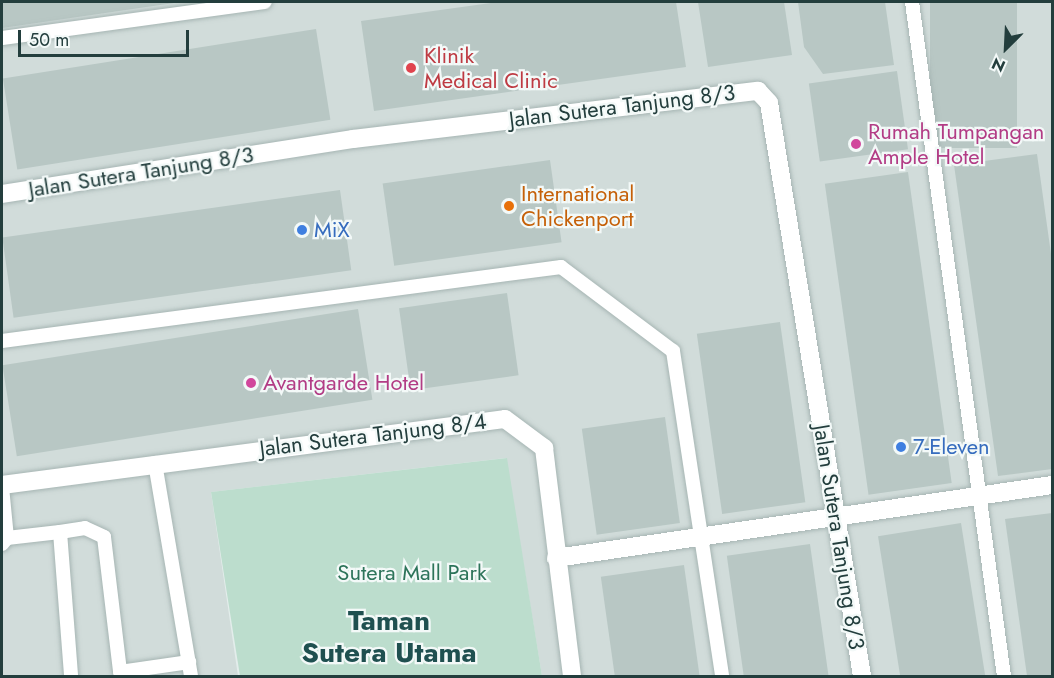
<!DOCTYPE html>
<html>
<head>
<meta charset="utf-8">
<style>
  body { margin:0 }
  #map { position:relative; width:1054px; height:678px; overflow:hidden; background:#e3edeb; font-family:Jost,sans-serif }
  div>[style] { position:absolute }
  .built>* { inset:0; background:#d1dcda }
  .green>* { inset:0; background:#bcddcd }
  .building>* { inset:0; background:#b8c7c4; transform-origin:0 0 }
  .roads { filter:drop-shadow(0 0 2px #a6b5b3) drop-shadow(0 0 2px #a6b5b3) }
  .service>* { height:14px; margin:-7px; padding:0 7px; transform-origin:7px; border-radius:7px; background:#fff }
  .minor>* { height:18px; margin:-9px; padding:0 9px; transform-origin:9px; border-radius:9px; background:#fff }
  .dots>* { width:16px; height:16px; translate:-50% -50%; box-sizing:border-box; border:3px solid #f3f9f8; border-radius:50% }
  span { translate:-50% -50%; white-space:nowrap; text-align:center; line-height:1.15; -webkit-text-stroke:4.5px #f3f9f8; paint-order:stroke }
  .health-label { font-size:22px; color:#be3a42 }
  .left { translate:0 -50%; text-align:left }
  .street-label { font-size:22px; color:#233e3d }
  .hotel-label { font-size:22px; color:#b23c85 }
  .food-label { font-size:22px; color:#c56008 }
  .shop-label { font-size:22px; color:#366cbe }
  .park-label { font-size:22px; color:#2d745a }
  .district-label { font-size:28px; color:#1f5050; font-weight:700 }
  .frame { position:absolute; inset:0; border:3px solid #233e3d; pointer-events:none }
  .north { position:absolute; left:976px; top:18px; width:60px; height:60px; -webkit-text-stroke:4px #f3f9f8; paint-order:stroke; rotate:204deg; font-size:16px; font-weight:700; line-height:24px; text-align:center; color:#233e3d }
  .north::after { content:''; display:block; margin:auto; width:21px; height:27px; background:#233e3d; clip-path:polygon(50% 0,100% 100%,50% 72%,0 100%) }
  .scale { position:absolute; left:18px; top:30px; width:171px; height:27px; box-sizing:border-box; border:3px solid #233e3d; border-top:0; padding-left:8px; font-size:18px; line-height:21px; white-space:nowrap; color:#233e3d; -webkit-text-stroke:4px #f3f9f8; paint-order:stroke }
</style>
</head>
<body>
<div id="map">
  <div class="built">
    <i style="clip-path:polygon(2px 2px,1052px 2px,1052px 676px,542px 676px,506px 458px,211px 492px,238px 676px,2px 676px)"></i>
  </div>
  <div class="green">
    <i style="clip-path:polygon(507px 458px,542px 676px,240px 676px,211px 492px)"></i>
  </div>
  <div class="building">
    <i style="clip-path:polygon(2px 2px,174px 2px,174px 3px,2px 28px)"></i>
    <i style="clip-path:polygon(498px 2px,676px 2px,686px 67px,374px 111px,361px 21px)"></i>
    <i style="clip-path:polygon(698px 2px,784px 2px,792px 55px,708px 67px)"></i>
    <i style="clip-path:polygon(798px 2px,885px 2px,894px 65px,823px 74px,804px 47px)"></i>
    <i style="left:930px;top:2px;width:87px;height:146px"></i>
    <i style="left:316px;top:29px;width:92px;height:317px;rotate:81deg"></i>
    <i style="left:897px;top:71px;width:79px;height:89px;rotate:82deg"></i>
    <i style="clip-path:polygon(1037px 154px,1052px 261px,1052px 469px,998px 476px,954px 165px)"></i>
    <i style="left:550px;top:160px;width:83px;height:169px;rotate:82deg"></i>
    <i style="left:908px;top:172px;width:314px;height:84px;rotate:82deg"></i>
    <i style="left:340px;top:190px;width:81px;height:341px;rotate:82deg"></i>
    <i style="left:507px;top:293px;width:83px;height:109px;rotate:82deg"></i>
    <i style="left:358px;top:309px;width:92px;height:360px;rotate:81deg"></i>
    <i style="left:780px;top:322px;width:182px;height:84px;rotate:82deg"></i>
    <i style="left:665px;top:417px;width:107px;height:84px;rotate:82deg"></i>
    <i style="clip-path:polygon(1052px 513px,1052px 676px,1027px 676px,1005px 519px)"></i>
    <i style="left:961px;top:523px;width:155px;height:84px;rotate:81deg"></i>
    <i style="left:810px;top:544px;width:133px;height:84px;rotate:82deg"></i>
    <i style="left:684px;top:565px;width:112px;height:84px;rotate:82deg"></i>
  </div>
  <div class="roads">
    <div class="service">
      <i style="left:912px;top:2px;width:680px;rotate:82.23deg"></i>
      <i style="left:2px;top:38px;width:265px;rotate:-7.8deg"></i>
      <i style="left:2px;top:341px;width:564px;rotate:-7.54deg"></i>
      <i style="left:561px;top:267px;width:140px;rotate:36.9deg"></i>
      <i style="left:673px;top:351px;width:329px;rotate:81.4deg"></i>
      <i style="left:155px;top:463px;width:216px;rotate:80.4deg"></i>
      <i style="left:2px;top:487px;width:51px;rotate:84.4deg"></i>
      <i style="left:60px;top:532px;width:25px;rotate:-9deg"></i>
      <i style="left:85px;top:528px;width:21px;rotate:25deg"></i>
      <i style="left:104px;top:537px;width:136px;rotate:83.2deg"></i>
      <i style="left:120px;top:672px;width:70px;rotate:-8.2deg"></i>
      <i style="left:2px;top:544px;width:8px;rotate:-50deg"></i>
      <i style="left:7px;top:538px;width:53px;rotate:-6.5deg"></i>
      <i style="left:60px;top:532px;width:144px;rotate:85.6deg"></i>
    </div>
    <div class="minor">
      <i style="left:2px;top:194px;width:355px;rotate:-8.9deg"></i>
      <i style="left:353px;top:139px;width:408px;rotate:-6.8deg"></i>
      <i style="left:758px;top:91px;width:16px;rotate:47deg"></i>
      <i style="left:769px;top:103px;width:580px;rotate:80.78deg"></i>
      <i style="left:2px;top:485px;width:507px;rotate:-7.48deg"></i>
      <i style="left:505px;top:419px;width:49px;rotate:36.6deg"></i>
      <i style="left:544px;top:448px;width:230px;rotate:83deg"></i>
      <i style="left:556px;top:558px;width:501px;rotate:-8.37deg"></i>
    </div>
  </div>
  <div class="dots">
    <i style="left:411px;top:68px;background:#e0444e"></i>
    <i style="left:856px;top:144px;background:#d1479c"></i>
    <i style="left:509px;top:206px;background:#e8710a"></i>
    <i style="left:302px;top:230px;background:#3f7fe0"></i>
    <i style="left:251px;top:383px;background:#d1479c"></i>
    <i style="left:901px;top:447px;background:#3f7fe0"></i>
  </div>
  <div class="health-label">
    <span class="left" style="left:424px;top:68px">Klinik<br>Medical Clinic</span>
  </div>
  <div class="street-label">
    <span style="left:622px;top:106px;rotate:-7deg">Jalan Sutera Tanjung 8/3</span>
    <span style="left:141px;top:172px;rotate:-9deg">Jalan Sutera Tanjung 8/3</span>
    <span style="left:373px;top:435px;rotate:-7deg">Jalan Sutera Tanjung 8/4</span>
    <span style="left:839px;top:537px;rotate:81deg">Jalan Sutera Tanjung 8/3</span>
  </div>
  <div class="hotel-label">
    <span class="left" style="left:868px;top:144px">Rumah Tumpangan<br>Ample Hotel</span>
    <span class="left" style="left:263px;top:383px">Avantgarde Hotel</span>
  </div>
  <div class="food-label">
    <span class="left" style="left:521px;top:206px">International<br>Chickenport</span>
  </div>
  <div class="shop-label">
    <span class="left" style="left:314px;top:230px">MiX</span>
    <span class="left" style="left:913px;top:447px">7-Eleven</span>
  </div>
  <div class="park-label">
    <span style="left:412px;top:573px">Sutera Mall Park</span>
  </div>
  <div class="district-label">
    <span style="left:389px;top:637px">Taman<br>Sutera Utama</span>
  </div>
  <div class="frame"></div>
  <div class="north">N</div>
  <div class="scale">50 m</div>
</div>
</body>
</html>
